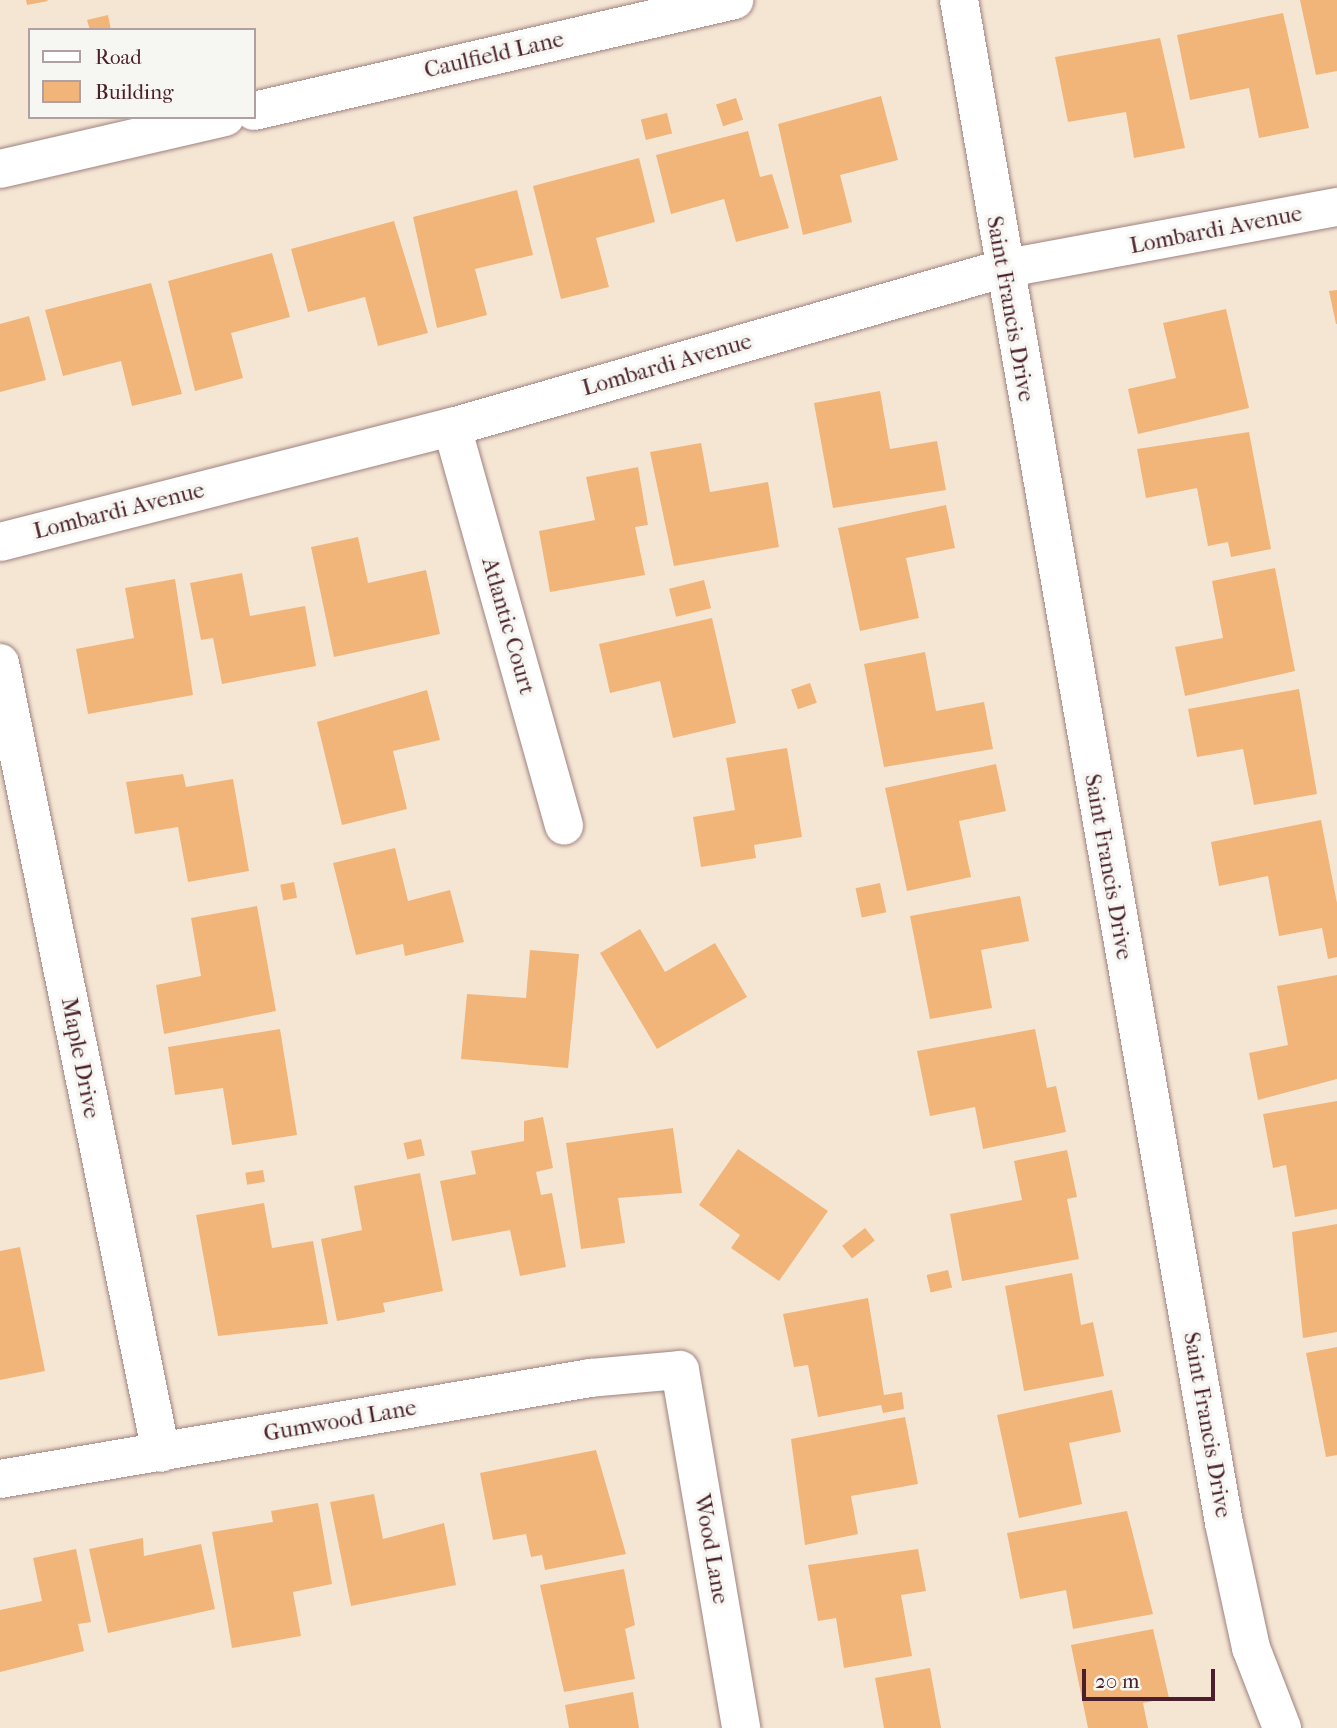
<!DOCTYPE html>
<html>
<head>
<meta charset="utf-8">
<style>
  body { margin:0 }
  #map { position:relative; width:1337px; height:1728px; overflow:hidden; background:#f5e6d4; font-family:"IM FELL French Canon",serif }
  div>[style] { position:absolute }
  .building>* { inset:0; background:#f1b579; transform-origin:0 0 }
  .roads { filter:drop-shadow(0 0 2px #a08280) drop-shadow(0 0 2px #a08280) }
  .minor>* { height:38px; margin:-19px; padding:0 19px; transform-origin:19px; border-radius:19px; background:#fff }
  .secondary>* { height:38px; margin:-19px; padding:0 19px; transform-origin:19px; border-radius:19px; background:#fff }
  span { translate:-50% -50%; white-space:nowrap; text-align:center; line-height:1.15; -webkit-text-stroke:7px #f6f6f2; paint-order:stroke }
  .street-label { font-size:23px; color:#4a1f2b }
  .legend { position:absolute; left:28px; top:28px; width:228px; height:91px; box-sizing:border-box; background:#f6f6f2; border:2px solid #b1a0a2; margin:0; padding:9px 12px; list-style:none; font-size:21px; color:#4a1f2b }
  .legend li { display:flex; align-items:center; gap:14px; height:35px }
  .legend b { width:35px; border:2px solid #b1a0a2 }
  .scale { position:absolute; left:1082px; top:1669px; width:133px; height:32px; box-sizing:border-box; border:4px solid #4a1f2b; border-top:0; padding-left:9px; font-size:21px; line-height:24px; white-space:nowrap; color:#4a1f2b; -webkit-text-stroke:5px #f6f6f2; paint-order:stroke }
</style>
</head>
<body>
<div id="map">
  <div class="building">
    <i style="clip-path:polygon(26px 0,47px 0,48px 1px,27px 5px)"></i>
    <i style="clip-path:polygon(1300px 0,1337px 0,1337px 71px,1316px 75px)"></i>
    <i style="clip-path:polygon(1283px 13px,1309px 128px,1259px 138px,1249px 88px,1190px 100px,1177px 35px)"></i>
    <i style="clip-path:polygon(108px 15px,111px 30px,90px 30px,87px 20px)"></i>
    <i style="clip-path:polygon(1160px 38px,1185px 148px,1134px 158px,1126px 112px,1068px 122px,1055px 57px)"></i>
    <i style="clip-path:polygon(881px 96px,898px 160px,840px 175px,852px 222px,803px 235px,778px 124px)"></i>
    <i style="left:736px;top:98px;width:23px;height:21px;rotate:72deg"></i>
    <i style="left:667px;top:113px;width:21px;height:27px;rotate:76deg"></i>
    <i style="clip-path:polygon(748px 131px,760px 177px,772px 174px,789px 228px,736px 242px,724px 199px,671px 214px,656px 155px)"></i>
    <i style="clip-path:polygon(639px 158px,655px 222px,596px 238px,609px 287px,561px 299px,533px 186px)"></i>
    <i style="clip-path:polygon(517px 190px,533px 255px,475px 269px,487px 315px,437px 328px,413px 217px)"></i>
    <i style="clip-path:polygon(394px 221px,428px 333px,378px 346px,365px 297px,308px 312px,291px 249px)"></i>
    <i style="clip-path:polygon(272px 253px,290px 317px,231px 333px,243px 378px,195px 391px,168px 281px)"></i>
    <i style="clip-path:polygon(151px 283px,182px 394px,132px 406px,121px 361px,63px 376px,45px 310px)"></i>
    <i style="clip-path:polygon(1337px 290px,1337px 324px,1336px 324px,1329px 291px)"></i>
    <i style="clip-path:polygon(1226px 309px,1249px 408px,1138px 434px,1128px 389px,1176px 378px,1163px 323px)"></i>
    <i style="clip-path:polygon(29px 316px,46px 380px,0 392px,0 324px)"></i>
    <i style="clip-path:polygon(880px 391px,890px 449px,937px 441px,946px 490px,833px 508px,814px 403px)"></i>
    <i style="clip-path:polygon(1249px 432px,1271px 549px,1231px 557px,1228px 542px,1208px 546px,1197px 488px,1146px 498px,1137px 449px)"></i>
    <i style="clip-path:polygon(701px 443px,710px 492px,768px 482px,779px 547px,674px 566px,650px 452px)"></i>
    <i style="clip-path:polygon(638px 467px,648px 525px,635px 527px,645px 575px,550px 592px,539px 531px,595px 520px,586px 477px)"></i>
    <i style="clip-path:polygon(946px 505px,955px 548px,906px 558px,919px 618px,860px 631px,838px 528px)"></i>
    <i style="clip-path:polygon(358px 537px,368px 583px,426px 570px,440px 634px,334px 657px,311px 547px)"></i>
    <i style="clip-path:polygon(1275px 568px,1295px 671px,1185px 696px,1175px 647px,1223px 638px,1212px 581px)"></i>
    <i style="clip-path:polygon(242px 573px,250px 616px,305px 606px,316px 666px,222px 684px,213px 638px,201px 640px,190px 583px)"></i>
    <i style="clip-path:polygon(175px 579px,193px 695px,88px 714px,76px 649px,134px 638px,125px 588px)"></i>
    <i style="left:704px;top:580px;width:29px;height:36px;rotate:76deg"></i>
    <i style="clip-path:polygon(712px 618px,736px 723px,673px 738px,660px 681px,610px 693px,599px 644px)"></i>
    <i style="clip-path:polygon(925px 652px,936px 711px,984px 702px,993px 749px,884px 767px,864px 664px)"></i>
    <i style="left:810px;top:683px;width:21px;height:20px;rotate:71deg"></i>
    <i style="clip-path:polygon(1299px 689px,1317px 794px,1254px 805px,1243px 749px,1197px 757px,1188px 709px)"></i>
    <i style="clip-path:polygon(427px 690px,440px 740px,393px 751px,407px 809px,342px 825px,317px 722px)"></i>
    <i style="clip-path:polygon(787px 748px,802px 837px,754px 845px,756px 858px,701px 867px,693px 817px,735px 810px,726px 758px)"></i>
    <i style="clip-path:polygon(996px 764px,1006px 811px,959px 821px,971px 877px,907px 891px,885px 788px)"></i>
    <i style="clip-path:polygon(183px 774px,186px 787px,233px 779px,249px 871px,188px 882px,178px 827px,135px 834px,126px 782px)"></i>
    <i style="clip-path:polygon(1321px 820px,1337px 903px,1337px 957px,1328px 959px,1322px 928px,1279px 936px,1268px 876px,1219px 886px,1211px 842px)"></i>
    <i style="clip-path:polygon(395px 848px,408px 901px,450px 890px,464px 942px,405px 956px,403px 944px,356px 955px,333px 863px)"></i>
    <i style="left:294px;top:882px;width:16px;height:14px;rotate:79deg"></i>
    <i style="left:880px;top:883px;width:30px;height:25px;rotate:78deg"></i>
    <i style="clip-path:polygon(1020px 896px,1029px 941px,981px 950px,992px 1008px,930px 1019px,910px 916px)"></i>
    <i style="clip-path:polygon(257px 906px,276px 1011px,164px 1034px,156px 985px,201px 976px,191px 918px)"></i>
    <i style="clip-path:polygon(640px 929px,665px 972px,715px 943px,747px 997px,657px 1049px,600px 953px)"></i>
    <i style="clip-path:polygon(530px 950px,579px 954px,568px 1068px,461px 1059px,467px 994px,526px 998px)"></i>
    <i style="clip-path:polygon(1337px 975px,1337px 1079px,1258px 1100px,1249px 1053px,1288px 1045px,1277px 986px)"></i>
    <i style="clip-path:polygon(280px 1029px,297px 1135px,232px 1145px,223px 1088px,175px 1095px,168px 1047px)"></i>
    <i style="clip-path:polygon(1035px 1029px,1047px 1088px,1056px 1086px,1066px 1132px,983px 1149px,975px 1107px,930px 1116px,917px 1051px)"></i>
    <i style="clip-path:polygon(1337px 1101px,1337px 1209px,1295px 1217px,1286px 1165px,1273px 1168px,1263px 1114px)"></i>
    <i style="clip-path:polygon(543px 1117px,553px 1168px,536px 1172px,541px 1195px,552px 1193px,566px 1267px,520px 1276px,510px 1230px,452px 1241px,440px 1181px,476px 1174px,471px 1151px,524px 1141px,524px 1121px)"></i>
    <i style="clip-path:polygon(673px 1128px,682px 1193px,618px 1198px,625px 1243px,581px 1249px,566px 1143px)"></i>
    <i style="left:421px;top:1139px;width:17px;height:18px;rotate:77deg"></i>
    <i style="clip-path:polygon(738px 1149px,828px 1211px,779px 1281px,731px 1248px,740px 1235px,699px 1205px)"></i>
    <i style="clip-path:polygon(1067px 1150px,1077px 1197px,1067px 1199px,1079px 1259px,962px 1281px,950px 1214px,1022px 1200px,1014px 1161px)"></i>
    <i style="left:263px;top:1170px;width:12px;height:18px;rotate:81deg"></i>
    <i style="clip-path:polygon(420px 1173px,443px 1291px,383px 1303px,385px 1312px,337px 1321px,321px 1239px,362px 1230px,354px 1186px)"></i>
    <i style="clip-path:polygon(264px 1203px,272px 1248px,313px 1241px,328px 1324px,218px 1336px,196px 1215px)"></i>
    <i style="clip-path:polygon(1337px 1224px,1337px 1332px,1303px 1338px,1292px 1232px)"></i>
    <i style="left:865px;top:1228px;width:16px;height:29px;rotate:52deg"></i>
    <i style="clip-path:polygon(20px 1247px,45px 1371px,0 1380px,0 1251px)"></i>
    <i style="left:948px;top:1270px;width:18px;height:22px;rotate:77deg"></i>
    <i style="clip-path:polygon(1072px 1273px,1081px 1325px,1093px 1322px,1104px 1376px,1024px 1391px,1005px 1286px)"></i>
    <i style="clip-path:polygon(868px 1298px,884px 1395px,902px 1392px,904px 1409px,883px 1413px,881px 1405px,818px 1417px,808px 1365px,794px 1367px,783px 1314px)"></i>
    <i style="clip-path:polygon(1337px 1347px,1337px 1455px,1326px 1457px,1306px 1353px)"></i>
    <i style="clip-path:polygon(1112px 1390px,1121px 1432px,1069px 1443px,1082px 1504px,1019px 1518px,997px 1415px)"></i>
    <i style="clip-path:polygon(905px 1417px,918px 1484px,851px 1496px,858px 1534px,805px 1545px,791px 1439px)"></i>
    <i style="clip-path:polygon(596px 1450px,626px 1554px,545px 1570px,542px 1555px,531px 1557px,526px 1534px,493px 1540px,480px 1473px)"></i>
    <i style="clip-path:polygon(374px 1494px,383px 1539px,444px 1523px,456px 1585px,351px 1606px,330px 1502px)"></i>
    <i style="clip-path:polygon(318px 1503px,332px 1584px,293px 1592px,301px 1636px,232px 1648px,212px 1532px,273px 1522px,271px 1511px)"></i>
    <i style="clip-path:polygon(1127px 1511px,1153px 1614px,1073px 1629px,1066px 1590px,1020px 1599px,1007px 1533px)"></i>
    <i style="clip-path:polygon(143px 1538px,144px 1556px,201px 1544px,215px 1609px,108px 1633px,89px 1549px)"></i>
    <i style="clip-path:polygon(76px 1549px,91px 1622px,78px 1624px,84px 1651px,0 1672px,0 1610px,42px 1601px,33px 1558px)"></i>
    <i style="clip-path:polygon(918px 1549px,926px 1591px,901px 1595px,912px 1656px,844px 1668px,836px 1618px,818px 1621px,808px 1565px)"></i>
    <i style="clip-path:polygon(624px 1569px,635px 1625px,625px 1629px,635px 1679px,564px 1692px,540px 1585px)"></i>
    <i style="clip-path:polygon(1153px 1629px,1169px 1698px,1143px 1703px,1148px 1728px,1088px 1728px,1071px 1645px)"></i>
    <i style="clip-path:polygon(930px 1668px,941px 1728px,884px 1728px,875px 1678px)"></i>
    <i style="clip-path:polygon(633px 1692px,639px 1728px,569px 1728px,565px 1705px)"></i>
  </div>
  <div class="roads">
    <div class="minor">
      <i style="left:959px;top:0;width:1546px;rotate:80.13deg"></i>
      <i style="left:1224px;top:1523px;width:128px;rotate:77.8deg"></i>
      <i style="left:1251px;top:1648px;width:86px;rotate:68.8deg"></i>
      <i style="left:452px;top:427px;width:414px;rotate:74.3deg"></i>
      <i style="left:0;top:542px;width:466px;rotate:-14.3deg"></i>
      <i style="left:452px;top:427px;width:572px;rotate:-16.03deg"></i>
      <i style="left:1002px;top:269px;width:341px;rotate:-10.5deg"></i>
      <i style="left:0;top:663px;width:806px;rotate:78.48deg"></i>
      <i style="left:0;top:1479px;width:599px;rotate:-9.71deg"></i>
      <i style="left:590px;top:1378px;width:90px;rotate:-5.1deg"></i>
      <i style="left:680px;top:1370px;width:363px;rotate:80.3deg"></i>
    </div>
    <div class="secondary">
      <i style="left:254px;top:111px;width:493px;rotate:-13deg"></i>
      <i style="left:0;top:169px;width:231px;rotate:-13deg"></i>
    </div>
  </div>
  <div class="street-label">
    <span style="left:494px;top:55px;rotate:-13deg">Caulfield Lane</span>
    <span style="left:1216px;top:230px;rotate:-11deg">Lombardi Avenue</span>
    <span style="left:1010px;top:309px;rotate:80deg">Saint Francis Drive</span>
    <span style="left:667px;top:365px;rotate:-16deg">Lombardi Avenue</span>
    <span style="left:119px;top:511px;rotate:-14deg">Lombardi Avenue</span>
    <span style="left:508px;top:626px;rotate:74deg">Atlantic Court</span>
    <span style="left:1108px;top:867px;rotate:80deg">Saint Francis Drive</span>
    <span style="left:80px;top:1058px;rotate:79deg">Maple Drive</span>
    <span style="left:340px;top:1421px;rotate:-10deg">Gumwood Lane</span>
    <span style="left:1207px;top:1425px;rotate:80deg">Saint Francis Drive</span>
    <span style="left:711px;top:1549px;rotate:80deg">Wood Lane</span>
  </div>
  <ul class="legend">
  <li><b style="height:9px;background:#fff"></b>Road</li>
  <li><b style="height:19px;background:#f1b579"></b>Building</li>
  </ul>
  <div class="scale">20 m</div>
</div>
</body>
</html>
